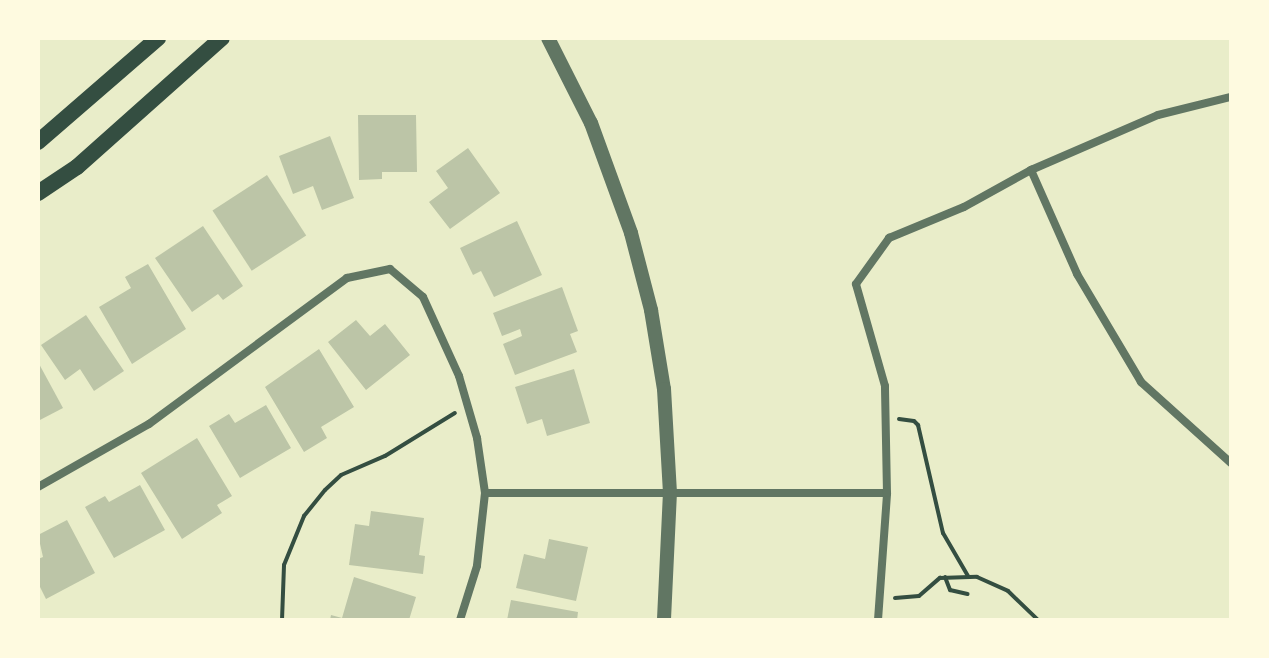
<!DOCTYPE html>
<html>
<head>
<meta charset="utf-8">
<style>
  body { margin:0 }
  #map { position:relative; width:1269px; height:658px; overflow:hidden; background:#e9edc9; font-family:"IBM Plex Serif",serif }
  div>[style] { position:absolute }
  .building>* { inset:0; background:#bcc5a7; transform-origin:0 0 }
  .path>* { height:4px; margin:-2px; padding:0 2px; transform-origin:2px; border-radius:2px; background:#344e41 }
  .minor>* { height:8px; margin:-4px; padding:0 4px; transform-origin:4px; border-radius:4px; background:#617663 }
  .tertiary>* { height:14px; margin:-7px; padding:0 7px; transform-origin:7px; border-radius:7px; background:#617663 }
  .secondary>* { height:16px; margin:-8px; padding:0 8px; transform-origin:8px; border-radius:8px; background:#344e41 }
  span { translate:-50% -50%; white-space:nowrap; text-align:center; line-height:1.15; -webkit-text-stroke:6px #fefae0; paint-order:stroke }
  .frame { position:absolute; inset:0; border:40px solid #fefae0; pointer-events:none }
</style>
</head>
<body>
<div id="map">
  <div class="building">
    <i style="clip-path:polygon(358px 115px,416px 115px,417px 172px,382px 172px,382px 179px,359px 180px)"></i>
    <i style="clip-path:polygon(330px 136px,354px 198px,322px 210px,313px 186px,293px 194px,279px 156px)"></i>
    <i style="clip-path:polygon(468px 148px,500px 193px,450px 229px,429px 202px,448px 188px,436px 171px)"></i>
    <i style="left:267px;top:175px;width:72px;height:65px;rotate:57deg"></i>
    <i style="clip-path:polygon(517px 221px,542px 275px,494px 297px,481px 271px,473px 275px,460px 248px)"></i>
    <i style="clip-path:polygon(203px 226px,243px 286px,223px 300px,218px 294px,192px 312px,155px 258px)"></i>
    <i style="clip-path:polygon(148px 264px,186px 329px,132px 364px,99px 307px,131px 288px,125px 277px)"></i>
    <i style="clip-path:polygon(562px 287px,578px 331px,570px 334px,577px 352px,515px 375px,503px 344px,522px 336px,520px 329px,502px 336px,493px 313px)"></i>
    <i style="clip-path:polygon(86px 315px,124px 371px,94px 391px,80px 369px,65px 380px,41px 345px)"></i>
    <i style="clip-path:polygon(356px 320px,370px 336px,385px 324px,410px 355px,366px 390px,328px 342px)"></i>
    <i style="clip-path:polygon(319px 349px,354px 407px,321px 427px,327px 438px,304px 452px,265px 387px)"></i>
    <i style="clip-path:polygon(38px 362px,63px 408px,38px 421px)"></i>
    <i style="clip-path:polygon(574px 369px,590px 423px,547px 436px,542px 419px,527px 424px,515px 387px)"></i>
    <i style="clip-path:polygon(266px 405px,291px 448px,240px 478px,209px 426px,229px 414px,235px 423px)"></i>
    <i style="clip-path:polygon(197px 438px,232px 496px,217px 505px,222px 513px,182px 539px,141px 473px)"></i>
    <i style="clip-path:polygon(140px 485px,165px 530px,114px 558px,85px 507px,105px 496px,109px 502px)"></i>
    <i style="clip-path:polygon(371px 511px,424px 518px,419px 555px,425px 556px,423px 574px,349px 565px,355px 524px,369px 526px)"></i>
    <i style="clip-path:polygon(67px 520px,95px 573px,46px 599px,38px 583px,38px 559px,43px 557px,38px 535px)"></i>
    <i style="clip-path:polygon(549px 539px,588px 547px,576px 601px,516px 588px,524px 554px,545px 559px)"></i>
    <i style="clip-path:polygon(354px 577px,416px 597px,409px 620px,330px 620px,331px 615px,342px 618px)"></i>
    <i style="clip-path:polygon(511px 600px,578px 612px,577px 620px,507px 620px)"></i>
  </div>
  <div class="path">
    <i style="left:899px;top:419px;width:15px;rotate:8deg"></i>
    <i style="left:914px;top:421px;width:6px;rotate:45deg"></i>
    <i style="left:918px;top:425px;width:111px;rotate:77deg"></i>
    <i style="left:943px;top:533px;width:50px;rotate:59.8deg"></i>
    <i style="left:945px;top:577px;width:14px;rotate:69deg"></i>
    <i style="left:950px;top:590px;width:18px;rotate:13deg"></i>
    <i style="left:895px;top:598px;width:24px;rotate:-5deg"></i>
    <i style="left:919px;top:596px;width:28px;rotate:-41deg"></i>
    <i style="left:940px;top:578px;width:37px;rotate:-2deg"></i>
    <i style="left:977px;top:577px;width:34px;rotate:24deg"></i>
    <i style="left:1008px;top:591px;width:42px;rotate:44deg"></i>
    <i style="left:282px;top:620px;width:55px;rotate:-87.9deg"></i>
    <i style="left:284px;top:565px;width:53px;rotate:-67.8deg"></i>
    <i style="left:304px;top:516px;width:33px;rotate:-51deg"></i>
    <i style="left:325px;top:490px;width:22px;rotate:-43deg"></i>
    <i style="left:341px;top:475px;width:48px;rotate:-23.4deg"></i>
    <i style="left:385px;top:456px;width:82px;rotate:-31.6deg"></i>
  </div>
  <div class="minor">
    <i style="left:1031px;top:170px;width:114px;rotate:66.1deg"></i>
    <i style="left:1077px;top:274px;width:126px;rotate:59.3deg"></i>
    <i style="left:1141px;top:382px;width:121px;rotate:42deg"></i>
    <i style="left:38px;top:487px;width:128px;rotate:-29.6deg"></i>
    <i style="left:149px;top:424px;width:246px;rotate:-36.4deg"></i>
    <i style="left:347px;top:278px;width:44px;rotate:-11.8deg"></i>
    <i style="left:390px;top:269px;width:43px;rotate:40.3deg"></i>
    <i style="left:423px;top:297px;width:87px;rotate:65.5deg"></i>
    <i style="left:459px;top:376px;width:65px;rotate:73.8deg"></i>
    <i style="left:477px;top:438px;width:56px;rotate:81.7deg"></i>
    <i style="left:485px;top:493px;width:73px;rotate:96.3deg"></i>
    <i style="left:477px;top:566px;width:57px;rotate:107.5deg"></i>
    <i style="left:485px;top:493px;width:402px"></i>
    <i style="left:878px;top:620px;width:127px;rotate:-85.9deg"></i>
    <i style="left:887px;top:493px;width:107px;rotate:-91.1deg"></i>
    <i style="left:885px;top:386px;width:106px;rotate:-105.9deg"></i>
    <i style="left:856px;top:284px;width:57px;rotate:-54.3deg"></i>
    <i style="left:889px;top:238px;width:81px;rotate:-22.5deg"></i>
    <i style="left:964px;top:207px;width:77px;rotate:-28.9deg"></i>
    <i style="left:1031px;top:170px;width:138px;rotate:-23.4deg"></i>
    <i style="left:1158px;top:115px;width:75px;rotate:-13.9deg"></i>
  </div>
  <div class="tertiary">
    <i style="left:548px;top:38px;width:95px;rotate:63.2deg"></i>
    <i style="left:591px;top:123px;width:117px;rotate:70deg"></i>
    <i style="left:631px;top:233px;width:80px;rotate:75.4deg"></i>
    <i style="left:651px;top:310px;width:80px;rotate:80.7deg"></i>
    <i style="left:664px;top:389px;width:103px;rotate:86.7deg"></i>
    <i style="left:670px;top:492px;width:128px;rotate:92.7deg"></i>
  </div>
  <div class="secondary">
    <i style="left:38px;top:142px;width:159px;rotate:-40.9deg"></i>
    <i style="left:38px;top:193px;width:47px;rotate:-33.7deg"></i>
    <i style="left:77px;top:167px;width:194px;rotate:-41.7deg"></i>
  </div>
  <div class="frame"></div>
</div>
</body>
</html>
